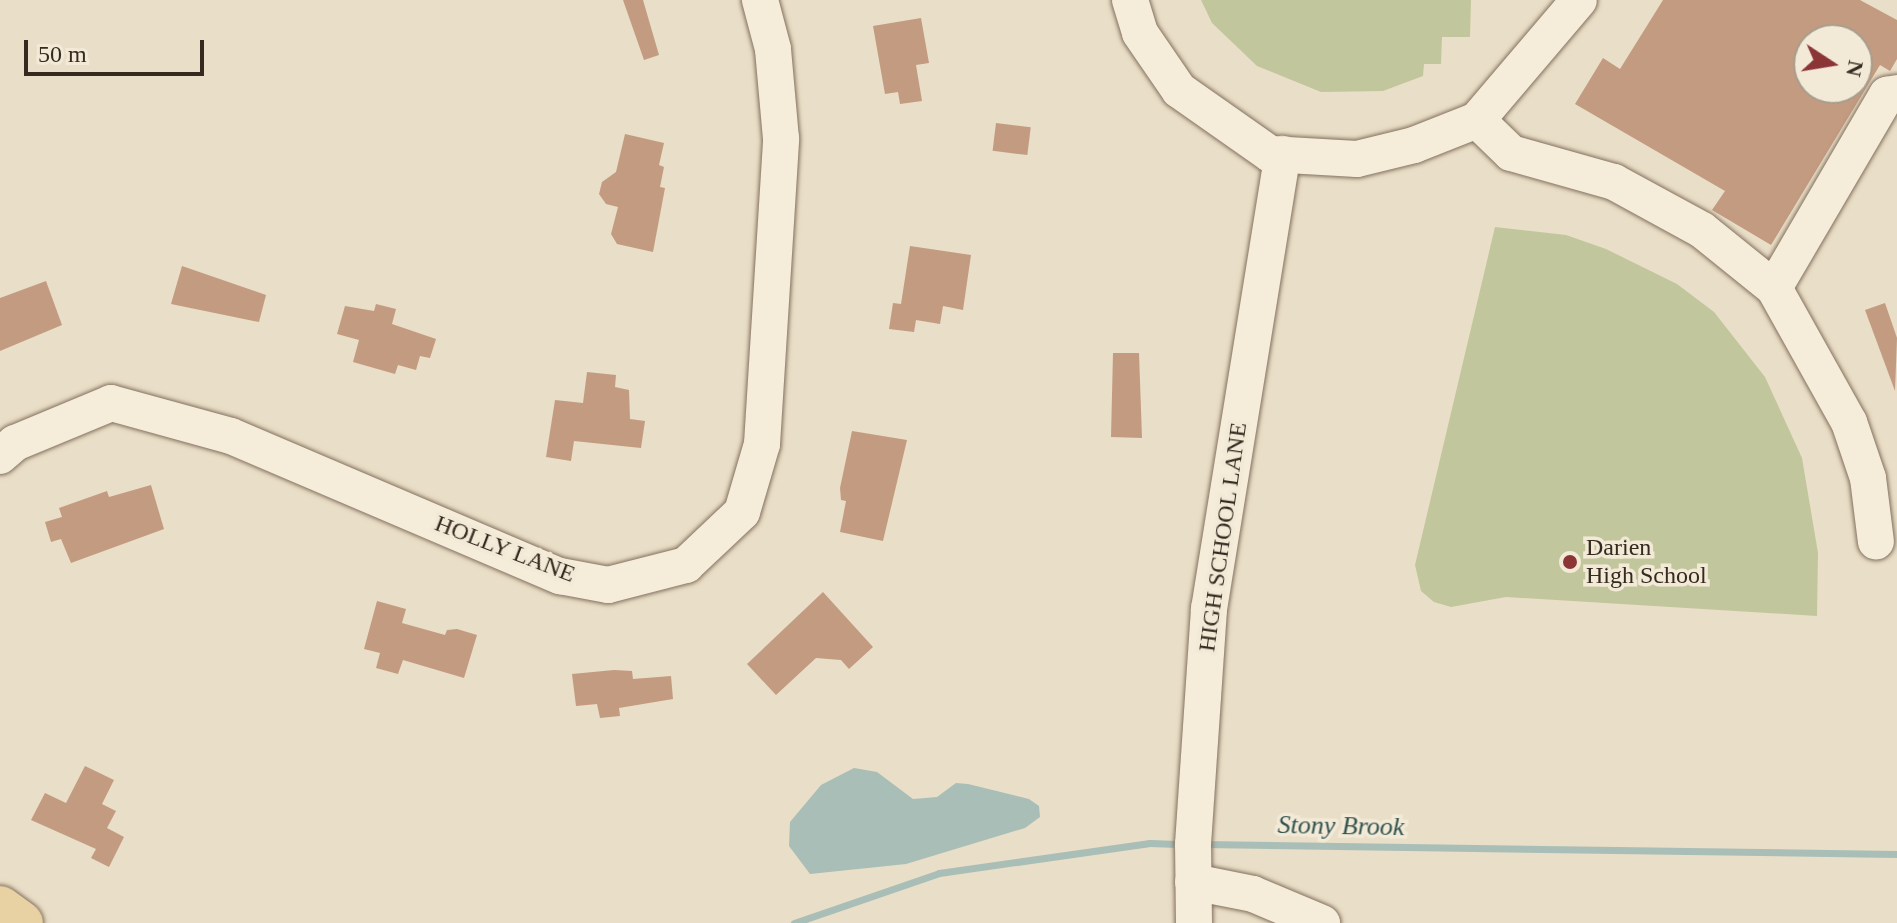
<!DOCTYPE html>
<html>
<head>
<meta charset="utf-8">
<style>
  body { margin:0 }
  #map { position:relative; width:1897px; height:923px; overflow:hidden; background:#e9dec7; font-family:Georgia,serif }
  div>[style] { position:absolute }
  .green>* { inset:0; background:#c2c69c }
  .water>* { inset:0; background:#a8beb7 }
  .stream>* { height:7px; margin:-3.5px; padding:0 3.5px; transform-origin:3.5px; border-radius:3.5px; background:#a8beb7 }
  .building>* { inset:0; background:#c39b81; transform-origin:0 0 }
  .roads { filter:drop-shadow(0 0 2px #83715e) drop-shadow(0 0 2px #83715e) }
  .minor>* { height:36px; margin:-18px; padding:0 18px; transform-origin:18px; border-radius:18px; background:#f5ecd9 }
  .major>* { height:44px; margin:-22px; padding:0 22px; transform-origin:22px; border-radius:22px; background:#e8d1a3 }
  .dots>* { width:22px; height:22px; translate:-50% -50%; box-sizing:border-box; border:4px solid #f2e9d6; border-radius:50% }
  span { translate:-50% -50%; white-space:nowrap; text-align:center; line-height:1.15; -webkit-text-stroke:7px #f2e9d6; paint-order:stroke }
  .street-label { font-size:24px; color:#352a20 }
  .poi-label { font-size:24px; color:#352a20 }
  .left { translate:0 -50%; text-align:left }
  .water-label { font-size:26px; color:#315350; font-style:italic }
  .north { position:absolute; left:1793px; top:24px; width:80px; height:80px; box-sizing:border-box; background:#f2e9d6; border:2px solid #a69d8d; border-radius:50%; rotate:102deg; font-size:22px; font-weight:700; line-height:32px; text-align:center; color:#352a20 }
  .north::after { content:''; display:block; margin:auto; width:28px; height:36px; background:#8b3537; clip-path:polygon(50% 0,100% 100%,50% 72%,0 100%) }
  .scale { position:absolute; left:24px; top:40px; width:180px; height:36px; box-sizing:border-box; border:4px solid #352a20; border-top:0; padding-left:10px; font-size:24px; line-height:28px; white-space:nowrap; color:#352a20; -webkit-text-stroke:6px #f2e9d6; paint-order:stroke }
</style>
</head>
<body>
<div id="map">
  <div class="green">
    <i style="clip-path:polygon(1201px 0,1471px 0,1470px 37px,1442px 37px,1441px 64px,1424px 64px,1423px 76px,1383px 91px,1321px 92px,1257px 66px,1212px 23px)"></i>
    <i style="clip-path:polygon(1495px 227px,1566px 235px,1606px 249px,1677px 284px,1714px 312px,1765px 377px,1802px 458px,1818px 553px,1817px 616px,1506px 597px,1451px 607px,1434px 602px,1421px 591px,1415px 565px)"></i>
  </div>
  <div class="water">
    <i style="clip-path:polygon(854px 768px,877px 772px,913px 799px,937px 797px,956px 783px,968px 784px,1029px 799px,1039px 806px,1040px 817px,1025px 828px,906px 864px,810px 874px,789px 846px,790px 822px,821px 785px)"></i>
  </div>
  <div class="stream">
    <i style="left:1203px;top:844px;width:694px;rotate:0.83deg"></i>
    <i style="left:794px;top:923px;width:153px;rotate:-19deg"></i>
    <i style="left:939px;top:873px;width:213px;rotate:-8.1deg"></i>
    <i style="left:1150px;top:843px;width:33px;rotate:2deg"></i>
  </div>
  <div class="building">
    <i style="clip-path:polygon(623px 0,643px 0,659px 55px,644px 60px)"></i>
    <i style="clip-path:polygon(evenodd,1663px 0,1860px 0,1897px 20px,1897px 59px,1890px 71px,1880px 65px,1771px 245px,1712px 210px,1725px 191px,1575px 104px,1603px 58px,1620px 69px,1663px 0,1809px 40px,1857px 40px,1857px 88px,1809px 88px,1809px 40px)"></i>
    <i style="clip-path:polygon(921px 18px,929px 63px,916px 65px,922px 101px,900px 104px,898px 92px,885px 94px,873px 26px)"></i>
    <i style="left:996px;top:123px;width:35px;height:28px;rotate:7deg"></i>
    <i style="clip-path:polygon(625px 134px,664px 143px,659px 165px,664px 167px,660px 187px,665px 188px,653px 252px,617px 244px,611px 234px,618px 207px,606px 204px,599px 194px,602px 182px,616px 172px)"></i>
    <i style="clip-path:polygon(910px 246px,971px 255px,963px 310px,943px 306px,940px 324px,916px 320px,914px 332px,889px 329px,893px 303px,901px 304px)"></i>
    <i style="clip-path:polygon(182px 266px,266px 295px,259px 322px,171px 304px)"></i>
    <i style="clip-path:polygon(46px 281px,62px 325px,0 351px,0 298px)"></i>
    <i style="clip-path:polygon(1885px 303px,1897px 338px,1895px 391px,1865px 310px)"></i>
    <i style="clip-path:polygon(376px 304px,396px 309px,392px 324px,436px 339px,430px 358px,420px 356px,416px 370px,398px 365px,395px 374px,353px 362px,359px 340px,337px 334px,345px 306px,374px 311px)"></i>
    <i style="clip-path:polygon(1113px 353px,1139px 353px,1142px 438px,1111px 437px)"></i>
    <i style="clip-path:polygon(587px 372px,616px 375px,615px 387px,629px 390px,630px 419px,645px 421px,641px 448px,574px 441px,571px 461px,546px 457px,555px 400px,583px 403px)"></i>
    <i style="clip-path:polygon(852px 431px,907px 440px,883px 541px,840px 532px,846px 501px,841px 500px,840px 488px)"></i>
    <i style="clip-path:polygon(151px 485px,164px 529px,71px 563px,61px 539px,51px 542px,45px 522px,62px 517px,59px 508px,107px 491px,109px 497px)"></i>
    <i style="clip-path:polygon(823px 592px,873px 647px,849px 669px,841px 660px,816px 658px,776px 695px,747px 664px)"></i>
    <i style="clip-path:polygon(377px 601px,406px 609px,402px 623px,445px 635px,447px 630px,457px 629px,477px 635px,464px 678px,403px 660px,398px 674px,376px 668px,380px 653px,364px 649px)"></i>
    <i style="clip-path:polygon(614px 670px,632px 671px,633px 679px,671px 676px,673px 699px,619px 708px,620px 716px,600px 718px,597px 704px,576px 706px,572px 674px)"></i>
    <i style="clip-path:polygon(85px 766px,114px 780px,102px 804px,116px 811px,107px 828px,124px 837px,109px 867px,91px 858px,96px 849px,31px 820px,45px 793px,66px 803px)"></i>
  </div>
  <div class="roads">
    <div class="minor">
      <i style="left:1130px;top:0;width:34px;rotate:73deg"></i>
      <i style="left:1140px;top:33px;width:69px;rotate:55.6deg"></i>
      <i style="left:1179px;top:90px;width:111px;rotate:35.1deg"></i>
      <i style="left:1270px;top:154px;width:87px;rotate:3.3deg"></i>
      <i style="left:1357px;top:159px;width:59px;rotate:-13.8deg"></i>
      <i style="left:1414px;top:145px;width:68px;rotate:-21.6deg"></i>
      <i style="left:1477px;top:120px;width:157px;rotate:-49.6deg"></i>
      <i style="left:1477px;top:120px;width:47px;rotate:44.1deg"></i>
      <i style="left:1511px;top:153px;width:107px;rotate:15.7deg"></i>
      <i style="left:1614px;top:182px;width:100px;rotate:28.6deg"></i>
      <i style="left:1702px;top:230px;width:92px;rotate:38.9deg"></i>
      <i style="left:1774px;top:288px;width:154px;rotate:60.8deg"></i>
      <i style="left:1849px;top:422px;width:59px;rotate:71.3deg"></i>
      <i style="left:1868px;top:478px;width:64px;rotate:82.9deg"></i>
      <i style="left:1774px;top:288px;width:224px;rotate:-59.7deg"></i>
      <i style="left:1887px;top:95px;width:10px;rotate:-11deg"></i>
      <i style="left:0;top:456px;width:20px;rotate:-41deg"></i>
      <i style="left:15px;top:443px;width:104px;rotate:-22.6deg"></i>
      <i style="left:111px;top:403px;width:124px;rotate:15.4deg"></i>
      <i style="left:231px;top:436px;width:358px;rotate:23.1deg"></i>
      <i style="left:560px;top:576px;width:49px;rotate:10.6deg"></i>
      <i style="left:608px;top:585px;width:81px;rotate:-14.4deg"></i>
      <i style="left:686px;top:565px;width:77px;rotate:-43.4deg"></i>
      <i style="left:742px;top:512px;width:71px;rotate:-73.6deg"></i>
      <i style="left:762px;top:444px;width:306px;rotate:-86.4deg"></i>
      <i style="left:781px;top:139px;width:90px;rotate:-95.1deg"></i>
      <i style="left:773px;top:49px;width:51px;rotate:-104.9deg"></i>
      <i style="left:1193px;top:882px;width:61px;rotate:11.3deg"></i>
      <i style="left:1253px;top:894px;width:75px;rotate:22.8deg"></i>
      <i style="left:1194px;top:923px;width:79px;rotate:-90.7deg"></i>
      <i style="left:1193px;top:844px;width:236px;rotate:-86.1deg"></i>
      <i style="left:1209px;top:609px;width:461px;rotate:-80.8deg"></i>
    </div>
    <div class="major">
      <i style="left:0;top:908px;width:26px;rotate:36deg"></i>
    </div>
  </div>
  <div class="dots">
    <i style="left:1570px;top:562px;background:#8b3537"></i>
  </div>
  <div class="street-label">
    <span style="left:1223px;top:537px;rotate:-82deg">HIGH SCHOOL LANE</span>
    <span style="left:505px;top:549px;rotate:21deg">HOLLY LANE</span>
  </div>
  <div class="poi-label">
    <span class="left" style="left:1586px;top:562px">Darien<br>High School</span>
  </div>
  <div class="water-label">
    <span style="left:1341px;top:826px;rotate:1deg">Stony Brook</span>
  </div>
  <div class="north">N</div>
  <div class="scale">50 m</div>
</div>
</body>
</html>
